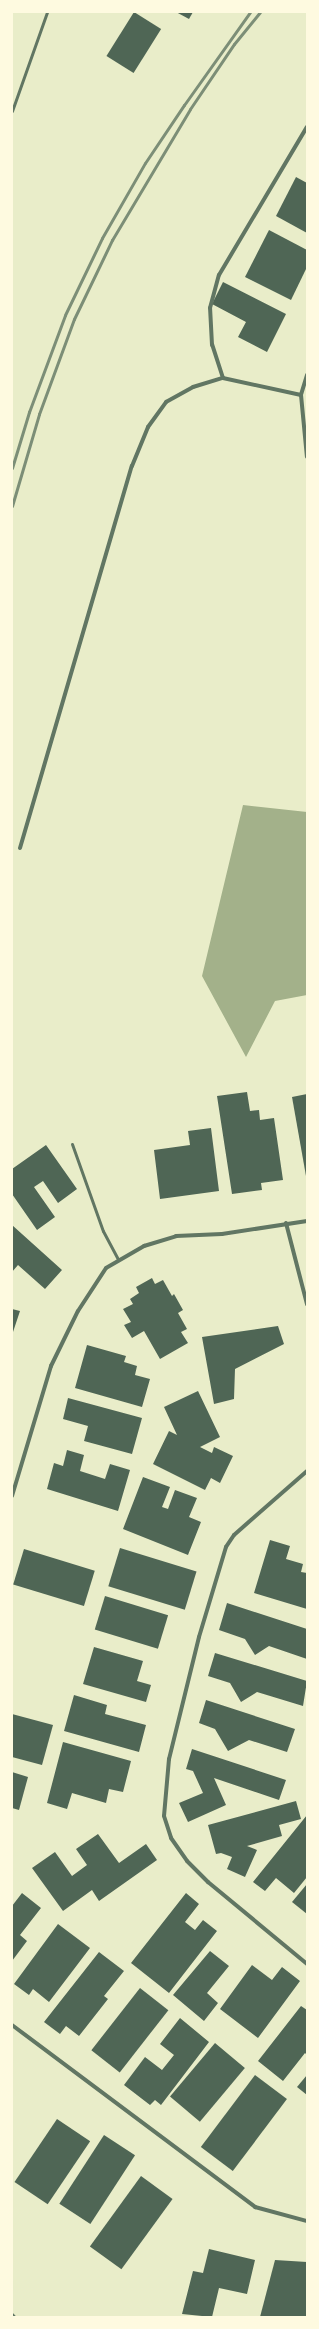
<!DOCTYPE html>
<html>
<head>
<meta charset="utf-8">
<style>
  body { margin:0 }
  #map { position:relative; width:319px; height:2329px; overflow:hidden; background:#e9edc9; font-family:"Titillium Web",sans-serif }
  div>[style] { position:absolute }
  .water>* { inset:0; background:#a3b18a }
  .building>* { inset:0; background:#4f6655; transform-origin:0 0 }
  .service>* { height:3px; margin:-1.5px; padding:0 1.5px; transform-origin:1.5px; border-radius:1.5px; background:#617663 }
  .minor>* { height:4px; margin:-2px; padding:0 2px; transform-origin:2px; border-radius:2px; background:#617663 }
  .rail>* { height:3px; margin:-1.5px; padding:0 1.5px; transform-origin:1.5px; border-radius:1.5px; background:#7c8e77 }
  span { translate:-50% -50%; white-space:nowrap; text-align:center; line-height:1.15; -webkit-text-stroke:3px #fefae0; paint-order:stroke }
  .frame { position:absolute; inset:0; border:13px solid #fefae0; pointer-events:none }
</style>
</head>
<body>
<div id="map">
  <div class="water">
    <i style="clip-path:polygon(243px 805px,307px 812px,307px 995px,275px 1001px,246px 1057px,202px 976px)"></i>
  </div>
  <div class="building">
    <i style="left:134px;top:12px;width:32px;height:52px;rotate:32deg"></i>
    <i style="clip-path:polygon(176px 12px,193px 12px,189px 19px)"></i>
    <i style="clip-path:polygon(296px 177px,307px 183px,307px 233px,276px 216px)"></i>
    <i style="clip-path:polygon(269px 230px,307px 250px,307px 267px,291px 300px,245px 277px)"></i>
    <i style="clip-path:polygon(223px 282px,286px 314px,267px 352px,238px 337px,246px 322px,212px 304px)"></i>
    <i style="clip-path:polygon(247px 1092px,250px 1111px,259px 1110px,260px 1120px,274px 1118px,283px 1180px,261px 1183px,262px 1190px,232px 1194px,217px 1096px)"></i>
    <i style="clip-path:polygon(307px 1094px,307px 1176px,306px 1176px,292px 1097px)"></i>
    <i style="clip-path:polygon(211px 1128px,219px 1191px,160px 1199px,154px 1150px,190px 1145px,188px 1131px)"></i>
    <i style="clip-path:polygon(46px 1145px,77px 1189px,58px 1203px,43px 1181px,34px 1187px,55px 1217px,37px 1230px,12px 1194px,12px 1169px)"></i>
    <i style="clip-path:polygon(12px 1225px,62px 1270px,45px 1289px,18px 1265px,12px 1272px)"></i>
    <i style="clip-path:polygon(152px 1278px,155px 1284px,163px 1280px,172px 1296px,174px 1294px,183px 1310px,178px 1313px,187px 1329px,181px 1332px,188px 1343px,160px 1359px,144px 1331px,132px 1338px,124px 1325px,131px 1322px,123px 1309px,133px 1304px,130px 1299px,139px 1293px,136px 1287px)"></i>
    <i style="clip-path:polygon(12px 1309px,20px 1311px,12px 1335px)"></i>
    <i style="clip-path:polygon(278px 1326px,284px 1344px,235px 1369px,234px 1399px,214px 1404px,202px 1337px)"></i>
    <i style="clip-path:polygon(87px 1345px,126px 1356px,124px 1362px,137px 1366px,135px 1375px,150px 1379px,142px 1407px,75px 1388px)"></i>
    <i style="clip-path:polygon(198px 1391px,220px 1437px,200px 1447px,212px 1453px,214px 1447px,233px 1456px,220px 1483px,211px 1478px,205px 1490px,153px 1464px,169px 1431px,177px 1435px,164px 1407px)"></i>
    <i style="clip-path:polygon(68px 1398px,142px 1418px,132px 1454px,84px 1441px,88px 1426px,63px 1419px)"></i>
    <i style="clip-path:polygon(67px 1450px,84px 1455px,80px 1471px,105px 1479px,110px 1464px,130px 1470px,118px 1511px,47px 1489px,54px 1463px,63px 1466px)"></i>
    <i style="clip-path:polygon(143px 1477px,170px 1487px,162px 1507px,168px 1509px,175px 1490px,197px 1498px,189px 1517px,201px 1522px,188px 1555px,123px 1529px)"></i>
    <i style="clip-path:polygon(270px 1540px,290px 1546px,286px 1559px,303px 1564px,301px 1572px,307px 1573px,307px 1609px,254px 1593px)"></i>
    <i style="left:120px;top:1548px;width:80px;height:40px;rotate:17deg"></i>
    <i style="left:24px;top:1549px;width:74px;height:37px;rotate:17deg"></i>
    <i style="left:105px;top:1596px;width:66px;height:35px;rotate:17deg"></i>
    <i style="clip-path:polygon(227px 1603px,307px 1629px,307px 1659px,269px 1646px,255px 1655px,245px 1639px,219px 1630px)"></i>
    <i style="clip-path:polygon(94px 1647px,143px 1661px,137px 1681px,151px 1685px,146px 1702px,83px 1684px)"></i>
    <i style="clip-path:polygon(215px 1653px,307px 1681px,303px 1706px,257px 1692px,241px 1702px,230px 1683px,208px 1676px)"></i>
    <i style="clip-path:polygon(74px 1695px,107px 1705px,105px 1714px,146px 1725px,139px 1752px,64px 1731px)"></i>
    <i style="clip-path:polygon(206px 1700px,295px 1729px,287px 1752px,249px 1740px,228px 1751px,215px 1729px,199px 1723px)"></i>
    <i style="clip-path:polygon(12px 1714px,53px 1725px,42px 1765px,12px 1757px)"></i>
    <i style="clip-path:polygon(63px 1742px,131px 1761px,123px 1792px,109px 1789px,106px 1803px,72px 1793px,67px 1809px,47px 1803px)"></i>
    <i style="clip-path:polygon(192px 1749px,286px 1780px,279px 1800px,214px 1778px,226px 1805px,188px 1822px,179px 1803px,203px 1793px,193px 1771px,186px 1769px)"></i>
    <i style="clip-path:polygon(12px 1772px,28px 1777px,19px 1810px,12px 1808px)"></i>
    <i style="clip-path:polygon(296px 1801px,301px 1819px,279px 1825px,282px 1836px,247px 1846px,257px 1850px,245px 1877px,227px 1869px,232px 1857px,221px 1853px,216px 1854px,208px 1825px)"></i>
    <i style="clip-path:polygon(307px 1815px,307px 1877px,294px 1893px,276px 1878px,265px 1891px,253px 1882px)"></i>
    <i style="clip-path:polygon(98px 1834px,119px 1863px,146px 1844px,157px 1860px,99px 1901px,92px 1890px,63px 1911px,32px 1868px,55px 1852px,72px 1876px,87px 1865px,76px 1849px)"></i>
    <i style="clip-path:polygon(307px 1884px,307px 1914px,292px 1902px)"></i>
    <i style="clip-path:polygon(22px 1893px,41px 1908px,20px 1935px,27px 1941px,12px 1961px,12px 1906px)"></i>
    <i style="clip-path:polygon(186px 1893px,199px 1904px,185px 1922px,195px 1930px,203px 1920px,217px 1931px,169px 1993px,131px 1963px)"></i>
    <i style="clip-path:polygon(58px 1924px,90px 1948px,49px 2002px,33px 1989px,29px 1995px,14px 1984px)"></i>
    <i style="clip-path:polygon(210px 1951px,229px 1966px,207px 1993px,218px 2003px,204px 2021px,173px 1995px)"></i>
    <i style="clip-path:polygon(99px 1952px,124px 1971px,104px 1996px,108px 1999px,79px 2036px,66px 2026px,60px 2034px,44px 2022px)"></i>
    <i style="clip-path:polygon(252px 1965px,272px 1980px,282px 1967px,300px 1981px,258px 2038px,220px 2009px)"></i>
    <i style="left:140px;top:1988px;width:36px;height:79px;rotate:38deg"></i>
    <i style="clip-path:polygon(301px 2006px,307px 2010px,307px 2055px,305px 2053px,283px 2081px,258px 2061px)"></i>
    <i style="clip-path:polygon(180px 2018px,209px 2042px,161px 2105px,155px 2100px,150px 2105px,124px 2085px,145px 2057px,162px 2070px,174px 2055px,160px 2044px)"></i>
    <i style="left:215px;top:2043px;width:39px;height:70px;rotate:40deg"></i>
    <i style="left:255px;top:2075px;width:40px;height:90px;rotate:37deg"></i>
    <i style="clip-path:polygon(307px 2075px,307px 2095px,297px 2087px)"></i>
    <i style="left:57px;top:2119px;width:40px;height:76px;rotate:34deg"></i>
    <i style="left:104px;top:2135px;width:37px;height:82px;rotate:33deg"></i>
    <i style="left:141px;top:2176px;width:39px;height:87px;rotate:36deg"></i>
    <i style="clip-path:polygon(209px 2249px,255px 2260px,247px 2294px,219px 2288px,212px 2317px,182px 2314px,193px 2271px,203px 2273px)"></i>
    <i style="clip-path:polygon(275px 2260px,307px 2262px,307px 2317px,260px 2317px)"></i>
  </div>
  <div class="service">
    <i style="left:12px;top:111px;width:105px;rotate:-70.5deg"></i>
    <i style="left:72px;top:1144px;width:92px;rotate:70.4deg"></i>
    <i style="left:103px;top:1231px;width:32px;rotate:62deg"></i>
  </div>
  <div class="minor">
    <i style="left:307px;top:375px;width:21px;rotate:107deg"></i>
    <i style="left:301px;top:395px;width:62px;rotate:84.5deg"></i>
    <i style="left:301px;top:395px;width:80px;rotate:-167.7deg"></i>
    <i style="left:223px;top:378px;width:35px;rotate:-108deg"></i>
    <i style="left:212px;top:345px;width:37px;rotate:-93deg"></i>
    <i style="left:210px;top:308px;width:34px;rotate:-75deg"></i>
    <i style="left:219px;top:275px;width:172px;rotate:-59.3deg"></i>
    <i style="left:20px;top:848px;width:398px;rotate:-73.7deg"></i>
    <i style="left:132px;top:466px;width:42px;rotate:-67.7deg"></i>
    <i style="left:148px;top:427px;width:31px;rotate:-54deg"></i>
    <i style="left:166px;top:402px;width:31px;rotate:-29deg"></i>
    <i style="left:193px;top:387px;width:31px;rotate:-17deg"></i>
    <i style="left:286px;top:1223px;width:84px;rotate:75.5deg"></i>
    <i style="left:307px;top:1471px;width:97px;rotate:138.8deg"></i>
    <i style="left:234px;top:1535px;width:14px;rotate:124deg"></i>
    <i style="left:226px;top:1547px;width:94px;rotate:106.7deg"></i>
    <i style="left:199px;top:1637px;width:126px;rotate:103.8deg"></i>
    <i style="left:169px;top:1759px;width:57px;rotate:95deg"></i>
    <i style="left:164px;top:1816px;width:23px;rotate:72deg"></i>
    <i style="left:171px;top:1838px;width:28px;rotate:55deg"></i>
    <i style="left:187px;top:1861px;width:30px;rotate:45deg"></i>
    <i style="left:208px;top:1882px;width:129px;rotate:39.6deg"></i>
    <i style="left:12px;top:1496px;width:136px;rotate:-73.3deg"></i>
    <i style="left:51px;top:1366px;width:61px;rotate:-63.9deg"></i>
    <i style="left:78px;top:1311px;width:51px;rotate:-56.9deg"></i>
    <i style="left:106px;top:1268px;width:44px;rotate:-30.1deg"></i>
    <i style="left:144px;top:1246px;width:34px;rotate:-17deg"></i>
    <i style="left:176px;top:1236px;width:46px;rotate:-2.5deg"></i>
    <i style="left:222px;top:1234px;width:86px;rotate:-8.7deg"></i>
    <i style="left:12px;top:2025px;width:304px;rotate:36.8deg"></i>
    <i style="left:255px;top:2207px;width:54px;rotate:15.1deg"></i>
    <i style="left:12px;top:2315px;width:3px;rotate:45deg"></i>
  </div>
  <div class="rail">
    <i style="left:12px;top:468px;width:59px;rotate:-73.1deg"></i>
    <i style="left:29px;top:412px;width:103px;rotate:-69.6deg"></i>
    <i style="left:65px;top:315px;width:85px;rotate:-64.3deg"></i>
    <i style="left:102px;top:238px;width:86px;rotate:-60.2deg"></i>
    <i style="left:145px;top:163px;width:70px;rotate:-56.1deg"></i>
    <i style="left:184px;top:105px;width:114px;rotate:-54.6deg"></i>
    <i style="left:12px;top:506px;width:96px;rotate:-73.6deg"></i>
    <i style="left:39px;top:414px;width:101px;rotate:-69.8deg"></i>
    <i style="left:74px;top:319px;width:88px;rotate:-64.3deg"></i>
    <i style="left:112px;top:240px;width:152px;rotate:-59.2deg"></i>
    <i style="left:190px;top:109px;width:78px;rotate:-55.9deg"></i>
    <i style="left:234px;top:44px;width:41px;rotate:-50.9deg"></i>
  </div>
  <div class="frame"></div>
</div>
</body>
</html>
